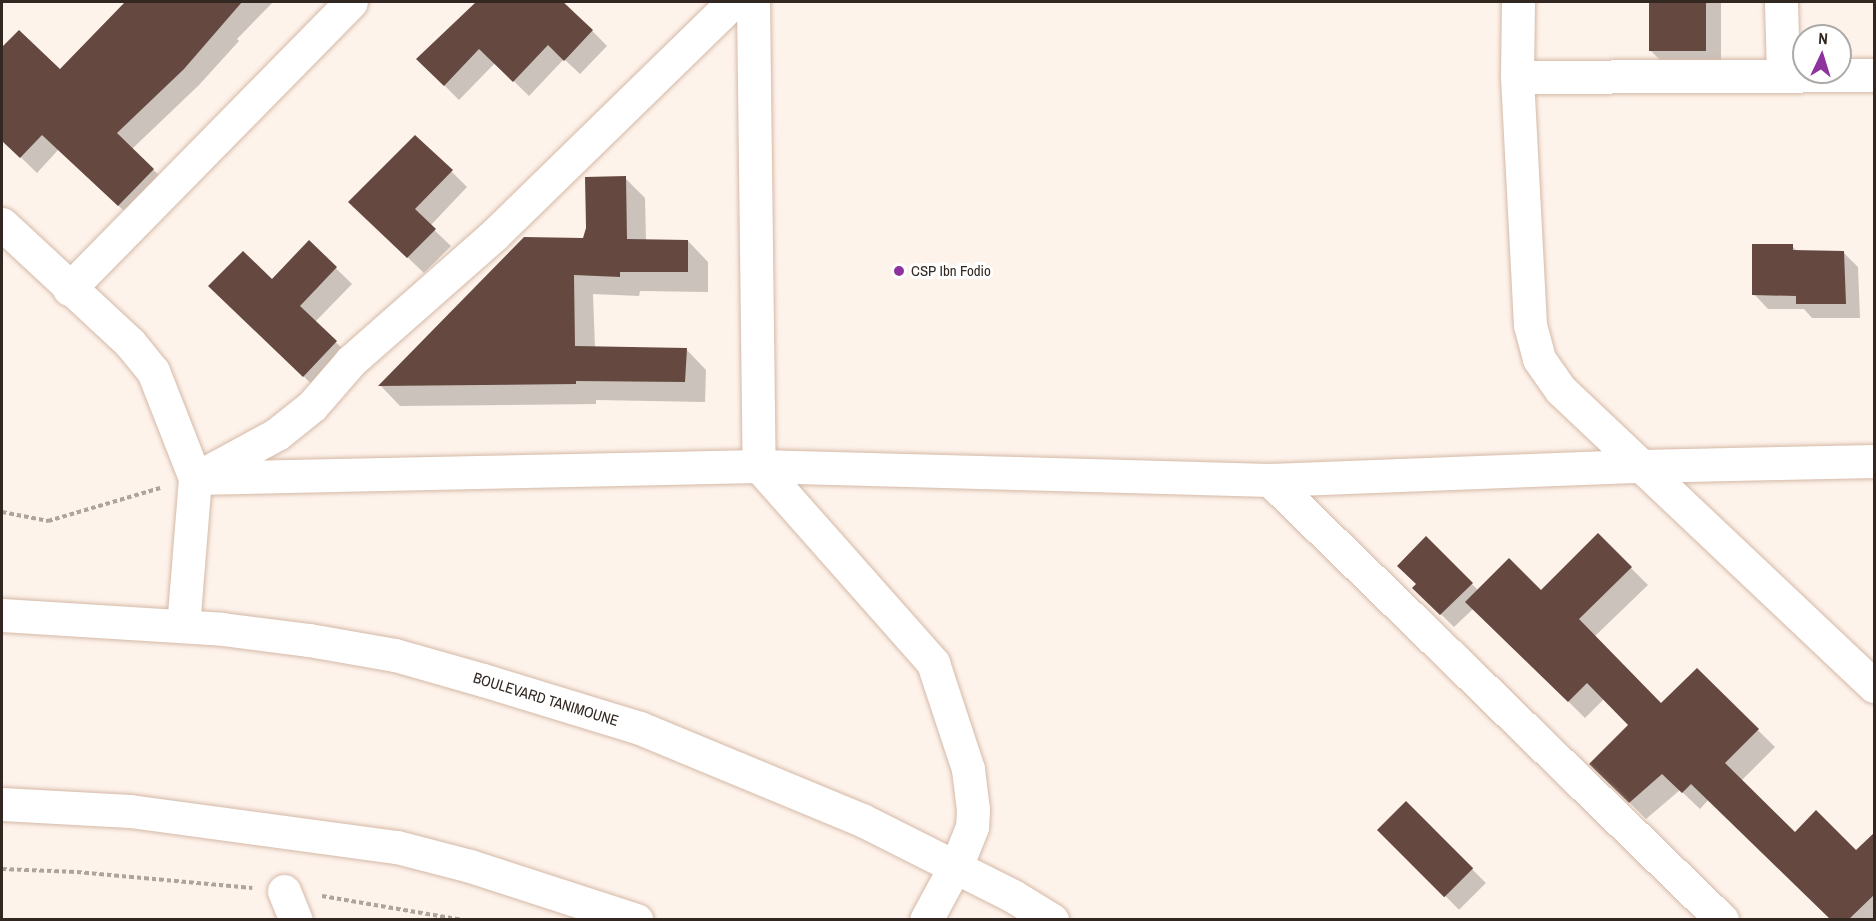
<!DOCTYPE html>
<html>
<head>
<meta charset="utf-8">
<style>
  body { margin:0 }
  #map { position:relative; width:1876px; height:921px; overflow:hidden; background:#fef3eb; font-family:"Archivo Narrow",sans-serif }
  div>[style] { position:absolute }
  .shadow>* { inset:0; background:#0003; transform-origin:0 0 }
  .building>* { inset:0; background:#654941; transform-origin:0 0 }
  .path>* { height:4px; margin-top:-2px; transform-origin:0; background:repeating-linear-gradient(90deg,#afa49c 0 4.5px,transparent 0 7.5px) }
  .roads { filter:drop-shadow(0 0 2px #d4b9a7) drop-shadow(0 0 2px #d4b9a7) }
  .minor>* { height:33px; margin:-16.5px; padding:0 16.5px; transform-origin:16.5px; border-radius:16.5px; background:#fff }
  .major>* { height:33px; margin:-16.5px; padding:0 16.5px; transform-origin:16.5px; border-radius:16.5px; background:#fff }
  .dots>* { width:16px; height:16px; translate:-50% -50%; box-sizing:border-box; border:3px solid #fff; border-radius:50% }
  span { translate:-50% -50%; white-space:nowrap; text-align:center; line-height:1.15; -webkit-text-stroke:6px #fff; paint-order:stroke }
  .poi-label { font-size:15px; color:#322821 }
  .left { translate:0 -50%; text-align:left }
  .street-label { font-size:15px; color:#322821 }
  .frame { position:absolute; inset:0; border:3px solid #322821; pointer-events:none }
  .north { position:absolute; left:1792px; top:24px; width:60px; height:60px; box-sizing:border-box; background:#fff; border:2px solid #ada9a6; border-radius:50%; rotate:4deg; font-size:16px; font-weight:700; line-height:24px; text-align:center; color:#322821 }
  .north::after { content:''; display:block; margin:auto; width:21px; height:27px; background:#8e339e; clip-path:polygon(50% 0,100% 100%,50% 72%,0 100%) }
</style>
</head>
<body>
<div id="map">
  <div class="shadow">
    <i style="clip-path:polygon(128px 2px,273px 2px,237px 39px,239px 41px,199px 85px,132px 149px,169px 185px,135px 221px,58px 150px,37px 173px,2px 139px,2px 78px,16px 62px,60px 71px)"></i>
    <i style="clip-path:polygon(478px 2px,564px 2px,607px 46px,580px 74px,564px 59px,529px 96px,495px 63px,459px 100px,418px 59px)"></i>
    <i style="clip-path:polygon(1651px 2px,1721px 2px,1721px 67px,1667px 67px,1651px 51px)"></i>
    <i style="clip-path:polygon(451px 171px,467px 187px,430px 226px,451px 246px,424px 273px,366px 218px)"></i>
    <i style="clip-path:polygon(625px 178px,645px 198px,646px 241px,688px 241px,708px 262px,708px 292px,640px 291px,639px 296px,593px 294px,595px 348px,686px 349px,706px 370px,705px 402px,596px 400px,596px 404px,400px 406px,381px 386px,525px 238px,584px 239px)"></i>
    <i style="clip-path:polygon(309px 242px,352px 284px,315px 322px,352px 358px,320px 392px,226px 302px,272px 281px)"></i>
    <i style="clip-path:polygon(1792px 246px,1798px 252px,1843px 252px,1858px 267px,1860px 318px,1812px 318px,1804px 309px,1768px 309px,1754px 294px)"></i>
    <i style="clip-path:polygon(1598px 535px,1648px 585px,1594px 637px,1661px 705px,1697px 670px,1775px 747px,1741px 781px,1795px 834px,1856px 852px,1874px 834px,1874px 920px,1832px 920px,1709px 799px,1700px 809px,1680px 790px,1646px 819px,1591px 764px,1630px 725px,1604px 699px,1585px 718px,1474px 608px,1454px 627px,1414px 588px,1417px 585px,1426px 539px,1479px 591px,1541px 592px)"></i>
    <i style="left:1406px;top:803px;width:113px;height:38px;rotate:45deg"></i>
  </div>
  <div class="building">
    <i style="clip-path:polygon(125px 2px,242px 2px,184px 69px,117px 133px,154px 169px,118px 206px,42px 135px,20px 158px,2px 141px,2px 47px,19px 30px,60px 69px)"></i>
    <i style="clip-path:polygon(476px 2px,563px 2px,593px 30px,564px 61px,548px 45px,513px 82px,479px 49px,444px 86px,416px 59px)"></i>
    <i style="left:1649px;top:2px;width:57px;height:49px"></i>
    <i style="clip-path:polygon(415px 135px,453px 170px,415px 209px,436px 229px,407px 258px,348px 202px)"></i>
    <i style="clip-path:polygon(626px 176px,627px 239px,688px 240px,688px 272px,620px 272px,620px 277px,574px 275px,575px 346px,687px 348px,685px 382px,576px 381px,576px 384px,378px 386px,524px 237px,583px 238px,586px 228px,585px 177px)"></i>
    <i style="clip-path:polygon(309px 240px,337px 267px,300px 306px,337px 341px,303px 377px,208px 286px,243px 251px,272px 279px)"></i>
    <i style="clip-path:polygon(1752px 244px,1793px 244px,1793px 250px,1844px 251px,1846px 304px,1796px 304px,1796px 296px,1752px 295px)"></i>
    <i style="clip-path:polygon(1598px 533px,1632px 567px,1579px 619px,1661px 703px,1697px 668px,1759px 729px,1725px 763px,1795px 832px,1816px 810px,1856px 850px,1875px 832px,1875px 894px,1848px 920px,1831px 920px,1691px 784px,1682px 793px,1662px 774px,1629px 803px,1589px 764px,1628px 725px,1587px 683px,1568px 702px,1465px 602px,1509px 558px,1541px 590px)"></i>
    <i style="clip-path:polygon(1426px 536px,1473px 583px,1440px 615px,1412px 588px,1416px 584px,1397px 566px)"></i>
    <i style="left:1406px;top:801px;width:95px;height:41px;rotate:45deg"></i>
  </div>
  <div class="path">
    <i style="left:2px;top:512px;width:47px;rotate:11.1deg"></i>
    <i style="left:48px;top:521px;width:117px;rotate:-16.4deg"></i>
    <i style="left:2px;top:869px;width:75px;rotate:2.3deg"></i>
    <i style="left:77px;top:872px;width:176px;rotate:5.2deg"></i>
    <i style="left:322px;top:896px;width:143px;rotate:9.7deg"></i>
  </div>
  <div class="roads">
    <div class="minor">
      <i style="left:753px;top:2px;width:464px;rotate:89.3deg"></i>
      <i style="left:759px;top:466px;width:263px;rotate:48.5deg"></i>
      <i style="left:933px;top:663px;width:112px;rotate:71.7deg"></i>
      <i style="left:968px;top:769px;width:41px;rotate:83deg"></i>
      <i style="left:973px;top:810px;width:17px;rotate:93deg"></i>
      <i style="left:972px;top:827px;width:35px;rotate:112deg"></i>
      <i style="left:959px;top:859px;width:69px;rotate:118.4deg"></i>
      <i style="left:1518px;top:2px;width:75px;rotate:90.8deg"></i>
      <i style="left:1517px;top:77px;width:248px;rotate:87deg"></i>
      <i style="left:1530px;top:325px;width:35px;rotate:75deg"></i>
      <i style="left:1539px;top:359px;width:38px;rotate:55deg"></i>
      <i style="left:1561px;top:390px;width:431px;rotate:43.4deg"></i>
      <i style="left:1781px;top:2px;width:73px;rotate:88.4deg"></i>
      <i style="left:1517px;top:77px;width:357px;rotate:-0.3deg"></i>
      <i style="left:2px;top:224px;width:175px;rotate:42.9deg"></i>
      <i style="left:130px;top:343px;width:36px;rotate:51deg"></i>
      <i style="left:153px;top:371px;width:115px;rotate:68.6deg"></i>
      <i style="left:195px;top:478px;width:148px;rotate:94.6deg"></i>
      <i style="left:69px;top:289px;width:402px;rotate:-45.5deg"></i>
      <i style="left:200px;top:476px;width:88px;rotate:-28.6deg"></i>
      <i style="left:277px;top:434px;width:45px;rotate:-38.7deg"></i>
      <i style="left:312px;top:406px;width:60px;rotate:-49.1deg"></i>
      <i style="left:351px;top:361px;width:191px;rotate:-41.4deg"></i>
      <i style="left:494px;top:235px;width:334px;rotate:-44.3deg"></i>
      <i style="left:195px;top:478px;width:564px;rotate:-1.22deg"></i>
      <i style="left:759px;top:466px;width:511px;rotate:1.57deg"></i>
      <i style="left:1270px;top:480px;width:371px;rotate:-2.2deg"></i>
      <i style="left:1641px;top:466px;width:233px;rotate:-1.2deg"></i>
      <i style="left:1270px;top:480px;width:631px;rotate:44.23deg"></i>
      <i style="left:284px;top:891px;width:31px;rotate:68deg"></i>
    </div>
    <div class="major">
      <i style="left:2px;top:615px;width:220px;rotate:3.6deg"></i>
      <i style="left:222px;top:629px;width:88px;rotate:7.2deg"></i>
      <i style="left:309px;top:640px;width:87px;rotate:9.9deg"></i>
      <i style="left:395px;top:655px;width:91px;rotate:15.9deg"></i>
      <i style="left:483px;top:680px;width:164px;rotate:17deg"></i>
      <i style="left:640px;top:728px;width:240px;rotate:22.5deg"></i>
      <i style="left:862px;top:820px;width:169px;rotate:26.7deg"></i>
      <i style="left:1013px;top:896px;width:46px;rotate:31.6deg"></i>
      <i style="left:2px;top:804px;width:128px;rotate:3.1deg"></i>
      <i style="left:130px;top:811px;width:269px;rotate:7.7deg"></i>
      <i style="left:397px;top:847px;width:75px;rotate:14.6deg"></i>
      <i style="left:470px;top:866px;width:175px;rotate:18deg"></i>
    </div>
  </div>
  <div class="dots">
    <i style="left:899px;top:271px;background:#8e339e"></i>
  </div>
  <div class="poi-label">
    <span class="left" style="left:911px;top:271px">CSP Ibn Fodio</span>
  </div>
  <div class="street-label">
    <span style="left:546px;top:699px;rotate:17deg">BOULEVARD TANIMOUNE</span>
  </div>
  <div class="frame"></div>
  <div class="north">N</div>
</div>
</body>
</html>
